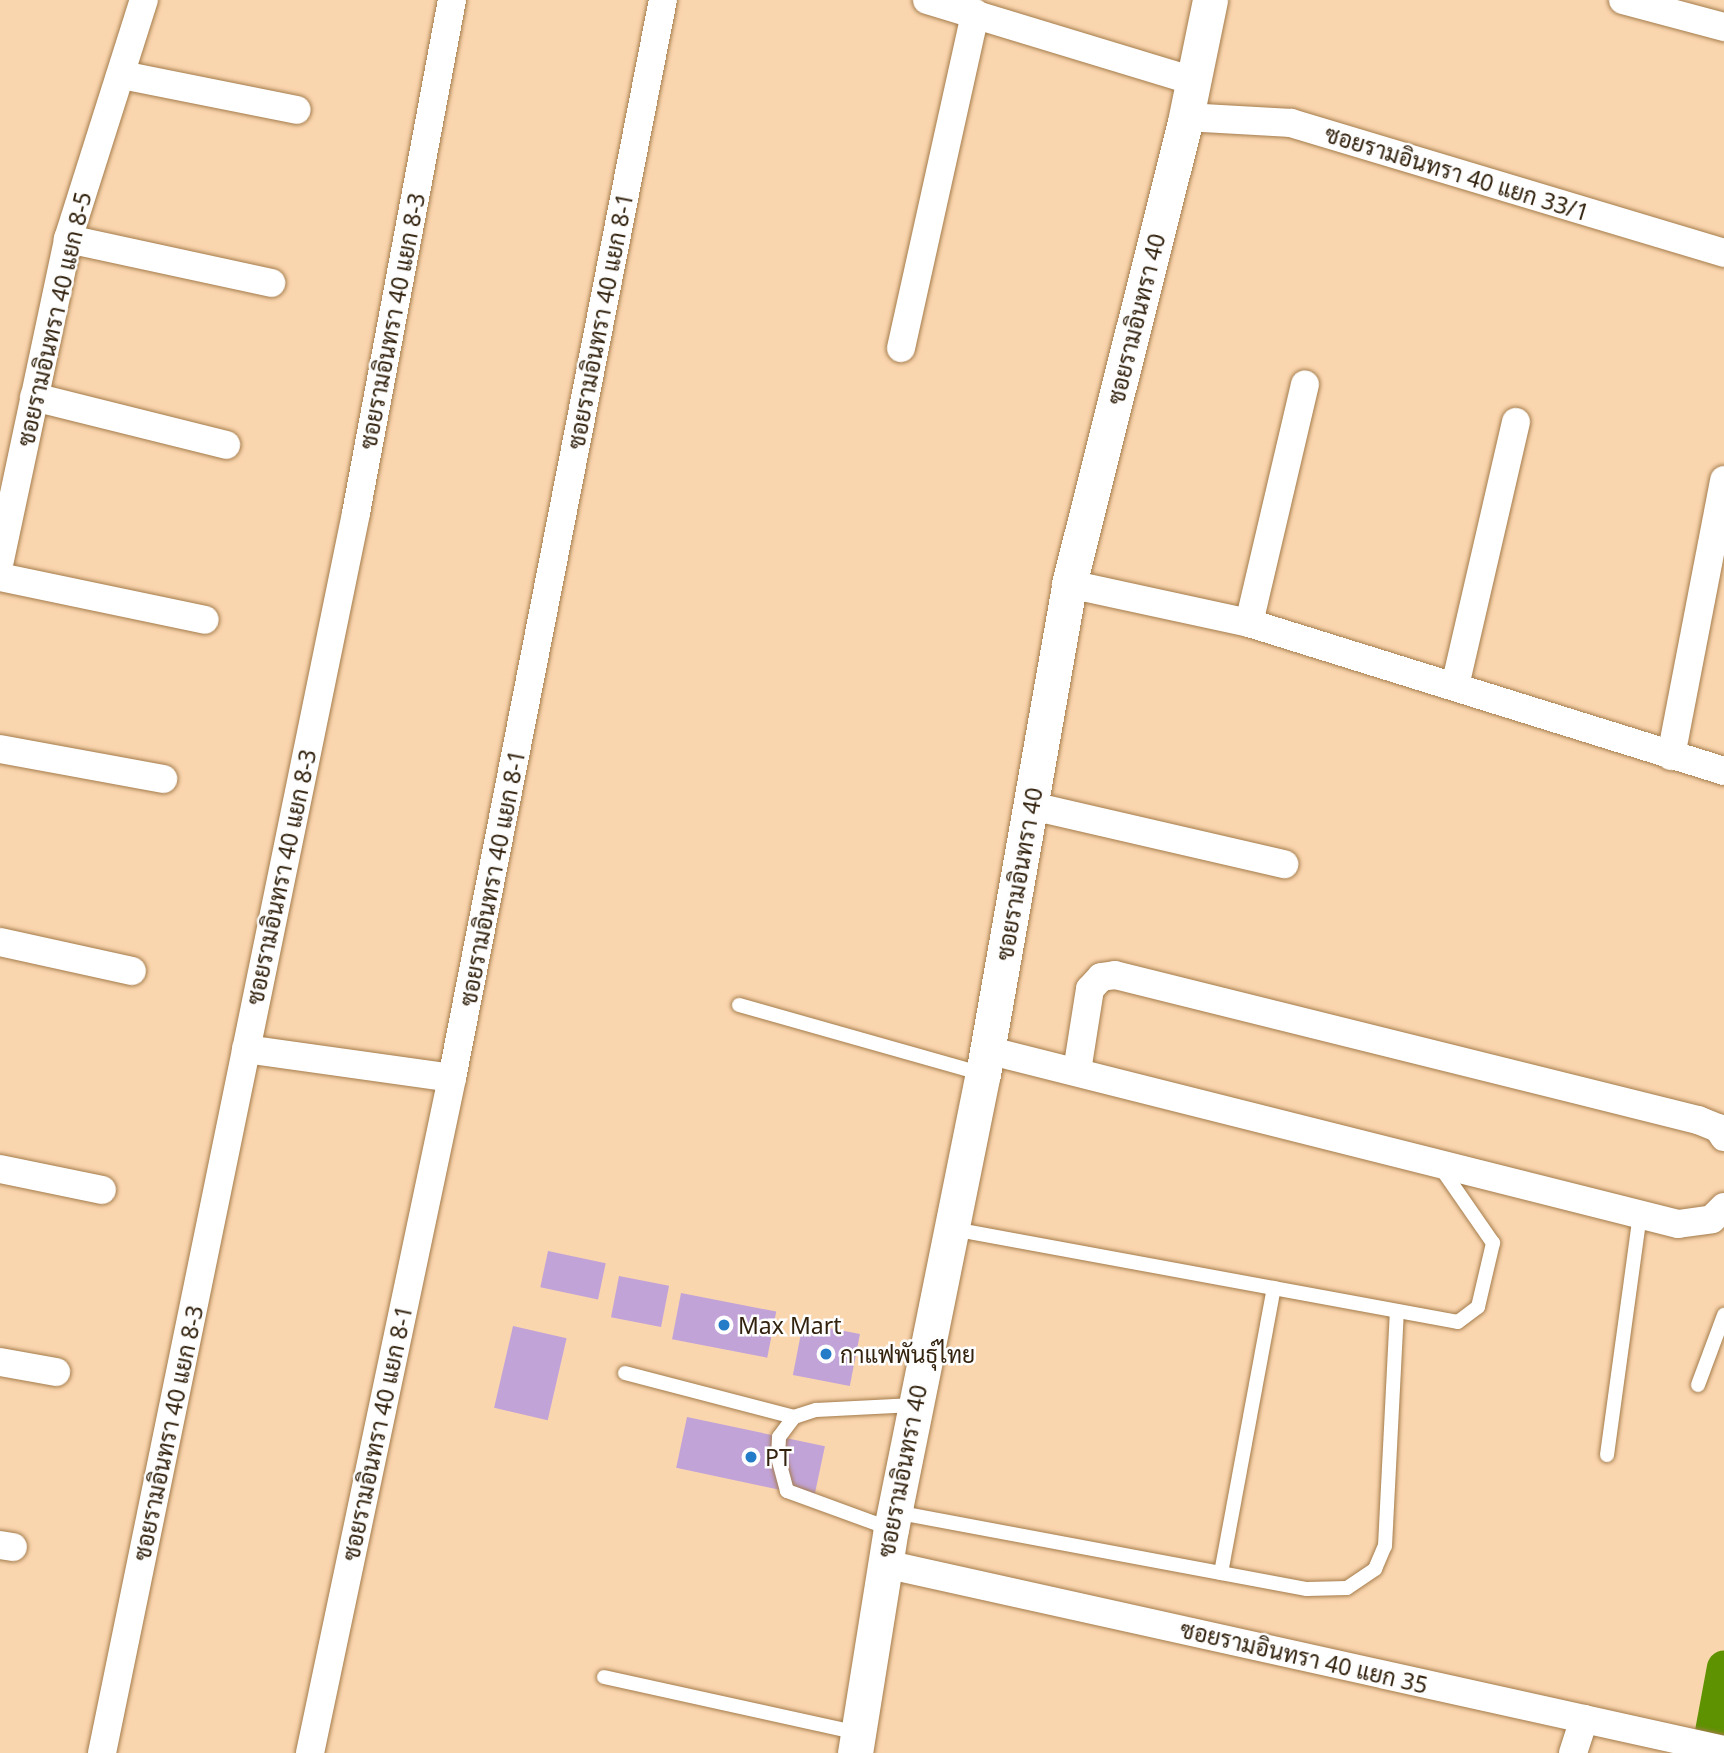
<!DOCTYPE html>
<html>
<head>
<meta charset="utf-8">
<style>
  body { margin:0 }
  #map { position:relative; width:1724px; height:1753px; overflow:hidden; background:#fad6af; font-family:"Noto Sans",Sarabun,sans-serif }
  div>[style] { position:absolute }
  .canal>* { height:35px; margin:-17.5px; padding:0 17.5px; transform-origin:17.5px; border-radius:17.5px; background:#5e9200 }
  .building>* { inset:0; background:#c1a3d8; transform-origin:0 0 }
  .roads { filter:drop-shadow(0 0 2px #a47c4c) drop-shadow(0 0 2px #a47c4c) }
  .service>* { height:14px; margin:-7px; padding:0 7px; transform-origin:7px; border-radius:7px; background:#fff }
  .minor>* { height:28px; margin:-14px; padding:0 14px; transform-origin:14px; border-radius:14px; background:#fff }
  .tertiary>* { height:35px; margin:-17.5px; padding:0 17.5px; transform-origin:17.5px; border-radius:17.5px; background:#fff }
  .dots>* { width:19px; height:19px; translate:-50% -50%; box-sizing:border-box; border:4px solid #fefefe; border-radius:50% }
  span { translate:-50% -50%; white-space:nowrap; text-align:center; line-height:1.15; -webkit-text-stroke:5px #fefefe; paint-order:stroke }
  .street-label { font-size:23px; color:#32220e }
  .poi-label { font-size:23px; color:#32220e }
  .left { translate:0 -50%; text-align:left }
</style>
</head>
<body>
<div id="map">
  <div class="canal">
    <i style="left:1708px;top:1753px;width:87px;rotate:-79.5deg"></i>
  </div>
  <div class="building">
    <i style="left:548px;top:1251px;width:59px;height:37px;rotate:12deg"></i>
    <i style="left:619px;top:1276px;width:51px;height:42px;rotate:11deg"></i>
    <i style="left:681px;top:1293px;width:97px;height:47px;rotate:11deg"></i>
    <i style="left:803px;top:1323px;width:58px;height:53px;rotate:11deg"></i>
    <i style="left:513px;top:1326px;width:55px;height:84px;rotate:13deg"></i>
    <i style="left:687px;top:1417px;width:141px;height:52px;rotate:12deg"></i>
  </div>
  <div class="roads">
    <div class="service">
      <i style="left:739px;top:1005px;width:254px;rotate:15.8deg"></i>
      <i style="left:953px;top:1229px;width:513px;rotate:10.43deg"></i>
      <i style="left:1458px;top:1322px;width:25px;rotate:-37deg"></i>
      <i style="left:1478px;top:1307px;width:66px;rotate:-76.8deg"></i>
      <i style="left:1493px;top:1243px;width:91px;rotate:-124.7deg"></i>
      <i style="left:625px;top:1373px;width:175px;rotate:14.6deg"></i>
      <i style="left:1698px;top:1385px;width:75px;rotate:-69.6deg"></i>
      <i style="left:1607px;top:1455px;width:243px;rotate:-82.2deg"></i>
      <i style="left:895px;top:1512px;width:419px;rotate:10.6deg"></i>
      <i style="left:1307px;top:1589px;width:40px;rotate:-1.4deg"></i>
      <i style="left:1347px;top:1588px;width:34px;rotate:-34deg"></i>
      <i style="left:1375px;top:1569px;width:25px;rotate:-67deg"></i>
      <i style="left:1385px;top:1546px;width:235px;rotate:-87.1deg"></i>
      <i style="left:891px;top:1529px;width:111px;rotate:-159.9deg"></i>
      <i style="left:787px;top:1491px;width:35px;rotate:-105deg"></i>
      <i style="left:778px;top:1457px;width:20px;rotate:-87deg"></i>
      <i style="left:779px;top:1437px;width:25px;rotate:-53deg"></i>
      <i style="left:794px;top:1417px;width:23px;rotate:-18deg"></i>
      <i style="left:816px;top:1410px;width:98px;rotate:-2.9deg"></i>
      <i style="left:1221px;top:1573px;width:290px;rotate:-79.5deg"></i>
      <i style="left:604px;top:1677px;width:260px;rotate:12.4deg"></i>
    </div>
    <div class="minor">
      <i style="left:927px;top:0;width:279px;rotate:16.9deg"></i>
      <i style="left:1623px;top:0;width:105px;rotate:15deg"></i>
      <i style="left:122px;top:75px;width:178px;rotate:11.3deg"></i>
      <i style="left:1186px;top:117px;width:105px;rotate:3.3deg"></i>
      <i style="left:1291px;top:123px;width:452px;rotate:16.7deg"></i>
      <i style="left:68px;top:239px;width:208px;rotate:12.2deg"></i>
      <i style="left:901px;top:348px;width:343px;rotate:-77.5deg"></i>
      <i style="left:34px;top:397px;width:198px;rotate:14deg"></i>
      <i style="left:0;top:560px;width:328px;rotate:-78deg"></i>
      <i style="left:68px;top:239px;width:251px;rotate:-72.4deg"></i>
      <i style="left:0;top:577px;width:209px;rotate:11.8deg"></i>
      <i style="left:1069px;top:584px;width:184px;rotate:12.2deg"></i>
      <i style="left:1249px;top:623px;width:498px;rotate:17.3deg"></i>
      <i style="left:1249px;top:623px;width:245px;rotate:-76.8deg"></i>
      <i style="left:1455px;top:686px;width:271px;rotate:-77deg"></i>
      <i style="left:0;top:749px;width:166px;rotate:10.4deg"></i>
      <i style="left:1671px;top:756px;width:281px;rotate:-79.1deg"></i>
      <i style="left:1032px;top:806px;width:259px;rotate:13deg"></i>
      <i style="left:0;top:942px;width:135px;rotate:12.4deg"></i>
      <i style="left:246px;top:1049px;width:208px;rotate:8deg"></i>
      <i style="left:987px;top:1050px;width:713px;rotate:14.13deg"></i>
      <i style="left:1678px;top:1224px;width:34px;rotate:-8deg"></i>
      <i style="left:1712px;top:1219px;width:17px;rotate:-45deg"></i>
      <i style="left:1077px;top:1071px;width:83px;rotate:-81deg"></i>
      <i style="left:1090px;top:989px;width:16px;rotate:-47deg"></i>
      <i style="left:1101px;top:977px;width:14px;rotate:-8deg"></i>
      <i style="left:1115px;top:975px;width:601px;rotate:13.97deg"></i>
      <i style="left:1698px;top:1120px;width:22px;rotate:22deg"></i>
      <i style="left:1718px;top:1128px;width:11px;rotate:56deg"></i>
      <i style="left:0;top:1169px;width:104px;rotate:11.6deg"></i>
      <i style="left:0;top:1362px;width:57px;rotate:10.1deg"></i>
      <i style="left:0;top:1545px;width:13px;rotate:9deg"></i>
      <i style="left:885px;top:1564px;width:859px;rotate:12.5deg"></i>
      <i style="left:102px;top:1753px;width:1266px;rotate:-78.42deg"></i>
      <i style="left:356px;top:513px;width:522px;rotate:-79.4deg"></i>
      <i style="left:310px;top:1753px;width:690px;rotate:-78.12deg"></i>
      <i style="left:452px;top:1078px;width:1098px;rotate:-78.93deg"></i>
      <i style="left:1573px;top:1753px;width:36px;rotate:-72deg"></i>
    </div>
    <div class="tertiary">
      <i style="left:855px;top:1753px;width:227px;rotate:-80.9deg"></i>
      <i style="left:891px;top:1529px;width:464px;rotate:-78.6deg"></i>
      <i style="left:983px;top:1074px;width:497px;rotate:-80deg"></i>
      <i style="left:1069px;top:584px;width:481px;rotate:-75.9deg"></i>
      <i style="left:1186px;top:117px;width:119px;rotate:-78.4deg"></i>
    </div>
  </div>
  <div class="dots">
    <i style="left:724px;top:1325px;background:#247bc8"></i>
    <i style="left:826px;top:1354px;background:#247bc8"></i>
    <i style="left:751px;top:1457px;background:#247bc8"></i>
  </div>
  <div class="street-label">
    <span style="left:1457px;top:173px;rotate:17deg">ซอยรามอินทรา 40 แยก 33/1</span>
    <span style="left:54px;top:319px;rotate:-77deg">ซอยรามอินทรา 40 แยก 8-5</span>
    <span style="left:1136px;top:319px;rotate:-76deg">ซอยรามอินทรา 40</span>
    <span style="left:392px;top:321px;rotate:-79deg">ซอยรามอินทรา 40 แยก 8-3</span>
    <span style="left:600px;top:321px;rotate:-79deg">ซอยรามอินทรา 40 แยก 8-1</span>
    <span style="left:1019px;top:874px;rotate:-80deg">ซอยรามอินทรา 40</span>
    <span style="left:281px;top:877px;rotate:-78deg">ซอยรามอินทรา 40 แยก 8-3</span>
    <span style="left:492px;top:878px;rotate:-79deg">ซอยรามอินทรา 40 แยก 8-1</span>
    <span style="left:168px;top:1433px;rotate:-78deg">ซอยรามอินทรา 40 แยก 8-3</span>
    <span style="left:377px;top:1433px;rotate:-78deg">ซอยรามอินทรา 40 แยก 8-1</span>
    <span style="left:902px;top:1471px;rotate:-79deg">ซอยรามอินทรา 40</span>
    <span style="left:1304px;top:1657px;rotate:13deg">ซอยรามอินทรา 40 แยก 35</span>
  </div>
  <div class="poi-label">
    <span class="left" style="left:738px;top:1325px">Max Mart</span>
    <span class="left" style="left:840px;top:1354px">กาแฟพันธุ์ไทย</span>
    <span class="left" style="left:765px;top:1457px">PT</span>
  </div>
</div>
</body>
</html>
